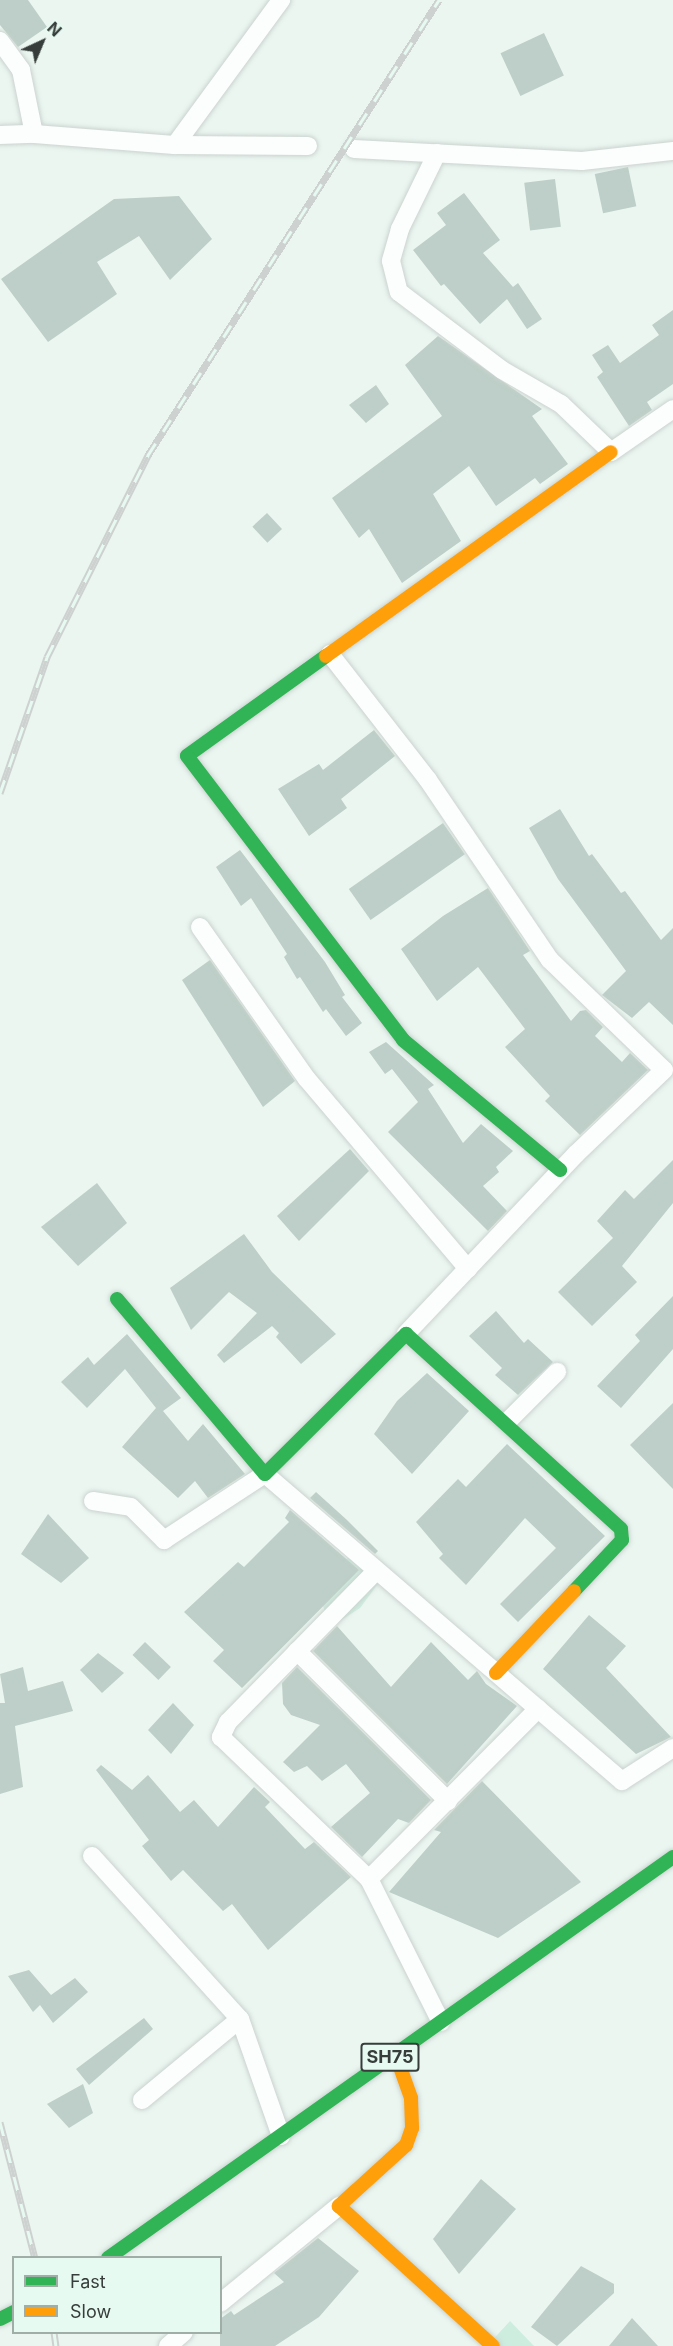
<!DOCTYPE html>
<html>
<head>
<meta charset="utf-8">
<style>
  body { margin:0 }
  #map { position:relative; width:673px; height:2346px; overflow:hidden; background:#ebf6f1; font-family:Inter,sans-serif }
  div>[style] { position:absolute }
  .green>* { inset:0; background:#cdeddf }
  .building>* { inset:0; background:#bdcfc8; transform-origin:0 0 }
  .roads { filter:drop-shadow(0 0 2px #cbd3cf) drop-shadow(0 0 2px #cbd3cf) }
  .street>* { height:18px; margin:-9px; padding:0 9px; transform-origin:9px; border-radius:9px; background:#fcfefd }
  .fast>* { height:14px; margin:-7px; padding:0 7px; transform-origin:7px; border-radius:7px; background:#30b455 }
  .slow>* { height:14px; margin:-7px; padding:0 7px; transform-origin:7px; border-radius:7px; background:#ff9f0a }
  .rail>* { height:7px; margin-top:-3.5px; transform-origin:0; background:repeating-linear-gradient(90deg,#e7faf2 0 14px,#cdd1cf 0 28px); box-sizing:border-box; border-block:2px solid #cdd1cf }
  span { translate:-50% -50%; white-space:nowrap; text-align:center; line-height:1.15; -webkit-text-stroke:6px #e7faf2; paint-order:stroke }
  .shield-label span { padding:2px 4px; background:#e7faf2; border:2px solid; border-radius:4px; -webkit-text-stroke-width:0 }
  .shield-label { font-size:18px; color:#363d3a; font-weight:700 }
  .legend { position:absolute; left:12px; top:2256px; width:210px; height:78px; box-sizing:border-box; background:#e7faf2; border:2px solid #a0aea8; margin:0; padding:8px 10px; list-style:none; font-size:18px; color:#363d3a }
  .legend li { display:flex; align-items:center; gap:12px; height:30px }
  .legend b { width:30px; border:2px solid #a0aea8 }
  .north { position:absolute; left:12px; top:12px; width:60px; height:60px; -webkit-text-stroke:4px #e7faf2; paint-order:stroke; rotate:44deg; font-size:16px; font-weight:700; line-height:24px; text-align:center; color:#363d3a }
  .north::after { content:''; display:block; margin:auto; width:21px; height:27px; background:#363d3a; clip-path:polygon(50% 0,100% 100%,50% 72%,0 100%) }
</style>
</head>
<body>
<div id="map">
  <div class="green">
    <i style="clip-path:polygon(352px 1554px,377px 1585px,360px 1608px,332px 1626px,315px 1589px)"></i>
    <i style="clip-path:polygon(510px 2321px,534px 2346px,487px 2346px)"></i>
  </div>
  <div class="building">
    <i style="clip-path:polygon(0 0,28px 0,47px 27px,18px 47px,0 25px)"></i>
    <i style="left:544px;top:33px;width:47px;height:48px;rotate:65deg"></i>
    <i style="left:628px;top:167px;width:40px;height:34px;rotate:78deg"></i>
    <i style="left:555px;top:179px;width:48px;height:31px;rotate:83deg"></i>
    <i style="clip-path:polygon(464px 193px,500px 240px,483px 253px,513px 287px,518px 283px,542px 319px,527px 329px,507px 299px,480px 324px,444px 284px,441px 286px,413px 250px,446px 225px,437px 213px)"></i>
    <i style="clip-path:polygon(179px 196px,212px 239px,170px 280px,139px 236px,97px 262px,117px 294px,48px 342px,1px 279px,114px 199px)"></i>
    <i style="clip-path:polygon(673px 310px,673px 384px,647px 402px,652px 410px,629px 426px,597px 377px,603px 372px,592px 355px,608px 345px,620px 363px,659px 335px,652px 325px)"></i>
    <i style="clip-path:polygon(438px 336px,542px 409px,532px 416px,568px 464px,540px 484px,535px 478px,496px 506px,469px 466px,433px 494px,461px 541px,402px 583px,369px 529px,359px 538px,332px 498px,442px 416px,405px 365px)"></i>
    <i style="clip-path:polygon(376px 385px,389px 404px,366px 423px,349px 405px)"></i>
    <i style="left:267px;top:513px;width:22px;height:20px;rotate:47deg"></i>
    <i style="clip-path:polygon(374px 730px,395px 756px,341px 799px,347px 808px,309px 836px,278px 789px,319px 764px,323px 770px)"></i>
    <i style="clip-path:polygon(560px 809px,589px 856px,592px 854px,621px 893px,625px 891px,661px 940px,673px 928px,673px 1025px,649px 1002px,632px 1018px,602px 995px,626px 971px,558px 879px,529px 828px)"></i>
    <i style="left:443px;top:823px;width:38px;height:115px;rotate:55deg"></i>
    <i style="clip-path:polygon(240px 850px,325px 962px,345px 995px,342px 997px,362px 1023px,346px 1036px,326px 1009px,323px 1012px,300px 977px,297px 979px,284px 957px,287px 954px,251px 898px,241px 906px,216px 867px)"></i>
    <i style="clip-path:polygon(488px 888px,530px 951px,523px 955px,571px 1021px,580px 1011px,586px 1010px,603px 1027px,595px 1036px,622px 1062px,630px 1053px,648px 1070px,580px 1135px,545px 1101px,550px 1096px,505px 1047px,525px 1029px,478px 967px,437px 1001px,401px 949px,443px 916px)"></i>
    <i style="clip-path:polygon(210px 960px,295px 1081px,263px 1107px,182px 980px)"></i>
    <i style="clip-path:polygon(386px 1042px,434px 1085px,428px 1089px,463px 1143px,481px 1124px,513px 1151px,496px 1167px,499px 1172px,483px 1186px,507px 1211px,488px 1231px,388px 1132px,418px 1102px,392px 1069px,385px 1074px,369px 1052px)"></i>
    <i style="clip-path:polygon(350px 1149px,369px 1171px,299px 1241px,277px 1216px)"></i>
    <i style="clip-path:polygon(673px 1160px,673px 1203px,622px 1266px,637px 1282px,592px 1326px,558px 1292px,613px 1238px,597px 1221px,625px 1190px,634px 1199px)"></i>
    <i style="clip-path:polygon(97px 1183px,127px 1223px,78px 1266px,41px 1227px)"></i>
    <i style="clip-path:polygon(244px 1234px,272px 1272px,336px 1334px,301px 1364px,276px 1337px,279px 1333px,272px 1326px,224px 1363px,217px 1355px,257px 1313px,229px 1292px,191px 1330px,170px 1288px)"></i>
    <i style="clip-path:polygon(673px 1296px,673px 1349px,621px 1408px,597px 1386px,640px 1341px,635px 1335px)"></i>
    <i style="clip-path:polygon(496px 1311px,524px 1343px,528px 1339px,553px 1362px,518px 1395px,495px 1375px,502px 1368px,469px 1336px)"></i>
    <i style="clip-path:polygon(127px 1334px,181px 1398px,163px 1411px,188px 1441px,203px 1424px,245px 1474px,208px 1498px,195px 1481px,178px 1498px,122px 1447px,156px 1408px,125px 1369px,87px 1408px,61px 1382px,88px 1357px,94px 1365px)"></i>
    <i style="clip-path:polygon(427px 1373px,469px 1411px,412px 1474px,374px 1434px,397px 1401px)"></i>
    <i style="clip-path:polygon(673px 1403px,673px 1489px,630px 1445px)"></i>
    <i style="clip-path:polygon(507px 1444px,605px 1536px,518px 1622px,500px 1604px,556px 1548px,525px 1518px,466px 1585px,439px 1558px,443px 1554px,416px 1522px,458px 1479px,466px 1487px)"></i>
    <i style="clip-path:polygon(316px 1492px,347px 1520px,378px 1551px,375px 1554px,310px 1498px)"></i>
    <i style="clip-path:polygon(290px 1510px,359px 1570px,242px 1688px,213px 1661px,224px 1650px,184px 1612px,238px 1562px,244px 1567px,289px 1522px,285px 1518px)"></i>
    <i style="clip-path:polygon(48px 1514px,89px 1558px,61px 1583px,21px 1554px)"></i>
    <i style="clip-path:polygon(589px 1615px,626px 1646px,606px 1668px,671px 1737px,636px 1754px,543px 1669px)"></i>
    <i style="clip-path:polygon(337px 1626px,391px 1687px,431px 1642px,468px 1680px,477px 1671px,486px 1684px,517px 1706px,447px 1784px,313px 1651px)"></i>
    <i style="left:145px;top:1642px;width:36px;height:18px;rotate:44deg"></i>
    <i style="clip-path:polygon(98px 1653px,124px 1673px,102px 1693px,80px 1670px)"></i>
    <i style="clip-path:polygon(23px 1667px,28px 1691px,63px 1681px,73px 1711px,15px 1726px,23px 1787px,0 1794px,0 1703px,5px 1703px,0 1674px)"></i>
    <i style="clip-path:polygon(297px 1667px,431px 1800px,409px 1823px,398px 1819px,362px 1857px,331px 1827px,370px 1793px,346px 1764px,322px 1781px,307px 1766px,294px 1772px,283px 1762px,320px 1725px,291px 1715px,283px 1704px,282px 1683px)"></i>
    <i style="clip-path:polygon(173px 1703px,194px 1725px,171px 1754px,148px 1730px)"></i>
    <i style="clip-path:polygon(101px 1765px,132px 1790px,148px 1775px,180px 1812px,194px 1800px,218px 1827px,254px 1787px,270px 1802px,265px 1807px,305px 1849px,314px 1842px,351px 1877px,268px 1950px,232px 1904px,223px 1911px,183px 1870px,171px 1881px,142px 1846px,149px 1840px,96px 1770px)"></i>
    <i style="clip-path:polygon(482px 1781px,581px 1882px,498px 1938px,389px 1892px,441px 1832px,434px 1830px)"></i>
    <i style="clip-path:polygon(29px 1970px,51px 1995px,75px 1978px,88px 1992px,53px 2023px,40px 2005px,33px 2012px,8px 1976px)"></i>
    <i style="clip-path:polygon(144px 2018px,153px 2029px,89px 2085px,76px 2069px)"></i>
    <i style="clip-path:polygon(83px 2084px,93px 2113px,69px 2128px,47px 2104px)"></i>
    <i style="clip-path:polygon(481px 2179px,516px 2209px,459px 2274px,433px 2239px)"></i>
    <i style="clip-path:polygon(318px 2238px,359px 2271px,319px 2317px,275px 2346px,220px 2346px,220px 2319px,231px 2311px,234px 2315px,284px 2282px,274px 2273px)"></i>
    <i style="clip-path:polygon(581px 2266px,614px 2284px,614px 2293px,557px 2346px,531px 2327px)"></i>
    <i style="clip-path:polygon(632px 2318px,658px 2346px,609px 2346px)"></i>
  </div>
  <div class="roads">
    <div class="street">
      <i style="left:0;top:41px;width:36px;rotate:54deg"></i>
      <i style="left:21px;top:70px;width:65px;rotate:78.5deg"></i>
      <i style="left:0;top:135px;width:34px;rotate:-2deg"></i>
      <i style="left:34px;top:134px;width:141px;rotate:4.5deg"></i>
      <i style="left:175px;top:145px;width:180px;rotate:-53.8deg"></i>
      <i style="left:175px;top:145px;width:133px;rotate:0.4deg"></i>
      <i style="left:354px;top:149px;width:228px;rotate:3deg"></i>
      <i style="left:582px;top:161px;width:92px;rotate:-6.3deg"></i>
      <i style="left:437px;top:153px;width:85px;rotate:116deg"></i>
      <i style="left:400px;top:229px;width:33px;rotate:106deg"></i>
      <i style="left:391px;top:261px;width:32px;rotate:76deg"></i>
      <i style="left:399px;top:292px;width:129px;rotate:37.1deg"></i>
      <i style="left:502px;top:370px;width:68px;rotate:30deg"></i>
      <i style="left:561px;top:404px;width:69px;rotate:43.8deg"></i>
      <i style="left:611px;top:452px;width:75px;rotate:-34.7deg"></i>
      <i style="left:330px;top:654px;width:160px;rotate:52.1deg"></i>
      <i style="left:428px;top:780px;width:217px;rotate:55.9deg"></i>
      <i style="left:550px;top:960px;width:158px;rotate:44deg"></i>
      <i style="left:664px;top:1070px;width:122px;rotate:136.3deg"></i>
      <i style="left:576px;top:1154px;width:248px;rotate:133.4deg"></i>
      <i style="left:200px;top:927px;width:186px;rotate:54.9deg"></i>
      <i style="left:307px;top:1079px;width:249px;rotate:49.7deg"></i>
      <i style="left:507px;top:1422px;width:71px;rotate:-45deg"></i>
      <i style="left:93px;top:1501px;width:38px;rotate:9deg"></i>
      <i style="left:131px;top:1507px;width:47px;rotate:45deg"></i>
      <i style="left:164px;top:1540px;width:121px;rotate:-33.2deg"></i>
      <i style="left:265px;top:1474px;width:471px;rotate:40.7deg"></i>
      <i style="left:622px;top:1781px;width:61px;rotate:-32.9deg"></i>
      <i style="left:375px;top:1572px;width:210px;rotate:134.4deg"></i>
      <i style="left:228px;top:1722px;width:17px;rotate:115deg"></i>
      <i style="left:221px;top:1737px;width:205px;rotate:43.8deg"></i>
      <i style="left:369px;top:1879px;width:160px;rotate:63.3deg"></i>
      <i style="left:297px;top:1651px;width:213px;rotate:44.8deg"></i>
      <i style="left:92px;top:1856px;width:220px;rotate:47.8deg"></i>
      <i style="left:369px;top:1879px;width:240px;rotate:-45.2deg"></i>
      <i style="left:142px;top:2100px;width:127px;rotate:-39.6deg"></i>
      <i style="left:240px;top:2019px;width:124px;rotate:70.7deg"></i>
      <i style="left:220px;top:2303px;width:154px;rotate:-39.2deg"></i>
      <i style="left:168px;top:2346px;width:21px;rotate:-41deg"></i>
    </div>
    <div class="fast">
      <i style="left:326px;top:656px;width:171px;rotate:144.3deg"></i>
      <i style="left:187px;top:756px;width:357px;rotate:52.7deg"></i>
      <i style="left:403px;top:1040px;width:204px;rotate:39.6deg"></i>
      <i style="left:117px;top:1299px;width:229px;rotate:49.8deg"></i>
      <i style="left:265px;top:1474px;width:199px;rotate:-44.8deg"></i>
      <i style="left:406px;top:1334px;width:290px;rotate:42.2deg"></i>
      <i style="left:621px;top:1529px;width:11px;rotate:85deg"></i>
      <i style="left:622px;top:1540px;width:70px;rotate:133.3deg"></i>
      <i style="left:108px;top:2258px;width:693px;rotate:-35.36deg"></i>
      <i style="left:0;top:2319px;width:16px;rotate:-27deg"></i>
    </div>
    <div class="slow">
      <i style="left:326px;top:656px;width:350px;rotate:-35.6deg"></i>
      <i style="left:496px;top:1673px;width:113px;rotate:-46.4deg"></i>
      <i style="left:395px;top:2053px;width:48px;rotate:70.4deg"></i>
      <i style="left:411px;top:2098px;width:30px;rotate:88deg"></i>
      <i style="left:412px;top:2128px;width:18px;rotate:109deg"></i>
      <i style="left:406px;top:2145px;width:91px;rotate:137.7deg"></i>
      <i style="left:339px;top:2206px;width:208px;rotate:42.3deg"></i>
    </div>
  </div>
  <div class="rail">
    <i style="left:0;top:793px;width:144px;rotate:-70.9deg"></i>
    <i style="left:47px;top:657px;width:226px;rotate:-63.4deg"></i>
    <i style="left:148px;top:455px;width:540px;rotate:-57.4deg"></i>
    <i style="left:0;top:2122px;width:140px;rotate:75.6deg"></i>
    <i style="left:54px;top:2332px;width:14px;rotate:82deg"></i>
  </div>
  <div class="shield-label">
    <span style="left:390px;top:2057px">SH75</span>
  </div>
  <ul class="legend">
  <li><b style="height:8px;background:#30b455"></b>Fast</li>
  <li><b style="height:8px;background:#ff9f0a"></b>Slow</li>
  </ul>
  <div class="north">N</div>
</div>
</body>
</html>
